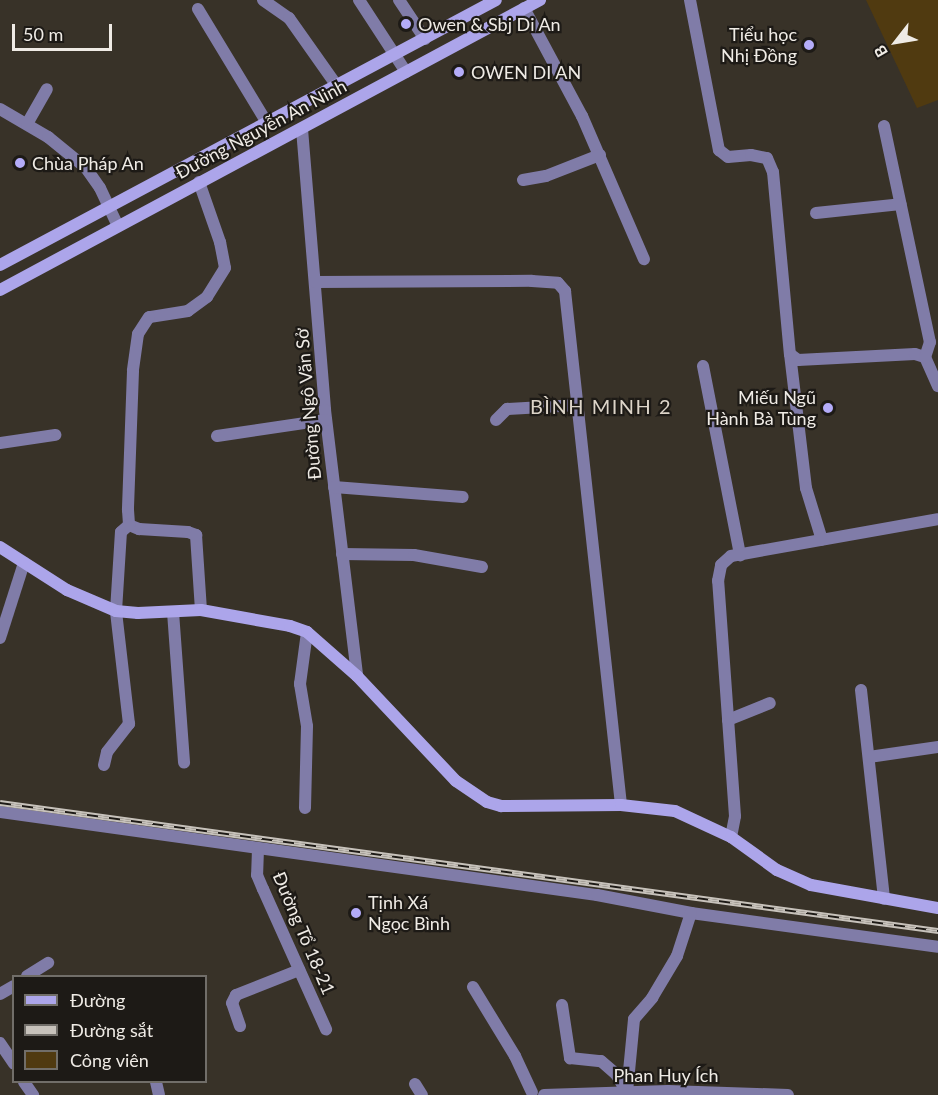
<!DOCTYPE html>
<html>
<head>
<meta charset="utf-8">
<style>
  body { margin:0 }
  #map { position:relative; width:938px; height:1095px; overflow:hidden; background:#383228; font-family:Lato,sans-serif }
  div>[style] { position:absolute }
  .green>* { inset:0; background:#503a10 }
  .street>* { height:12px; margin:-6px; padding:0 6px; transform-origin:6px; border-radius:6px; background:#807ca8 }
  .secondary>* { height:12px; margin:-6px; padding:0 6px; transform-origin:6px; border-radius:6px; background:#aca5ea }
  .rail>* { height:6px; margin-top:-3px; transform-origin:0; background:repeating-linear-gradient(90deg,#1d1a16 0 11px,#c7c2bb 0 22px); box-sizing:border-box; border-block:2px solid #c7c2bb }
  .dots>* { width:16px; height:16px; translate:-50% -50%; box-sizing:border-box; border:3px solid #1d1a16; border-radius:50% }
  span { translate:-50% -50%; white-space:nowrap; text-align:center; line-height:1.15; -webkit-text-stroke:4.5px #1d1a16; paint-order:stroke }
  .poi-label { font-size:18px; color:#efebe5 }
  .left { translate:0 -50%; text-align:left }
  .right { translate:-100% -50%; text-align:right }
  .street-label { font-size:18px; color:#efebe5 }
  .neighbourhood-label { font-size:20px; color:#dcd4c8; letter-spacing:1.5px }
  .legend { position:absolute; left:12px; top:975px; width:195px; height:108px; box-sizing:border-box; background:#1d1a16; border:2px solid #716e69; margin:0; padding:8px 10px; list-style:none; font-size:18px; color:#efebe5 }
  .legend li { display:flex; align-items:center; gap:12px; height:30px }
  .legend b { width:30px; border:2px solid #716e69 }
  .north { position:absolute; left:866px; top:12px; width:60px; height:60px; -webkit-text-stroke:4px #1d1a16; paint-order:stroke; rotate:239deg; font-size:16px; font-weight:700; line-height:24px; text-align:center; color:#efebe5 }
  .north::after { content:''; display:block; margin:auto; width:21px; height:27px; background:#efebe5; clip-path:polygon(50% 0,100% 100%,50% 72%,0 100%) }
  .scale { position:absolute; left:12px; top:24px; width:100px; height:27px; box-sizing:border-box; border:3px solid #efebe5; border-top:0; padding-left:8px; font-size:18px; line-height:21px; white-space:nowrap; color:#efebe5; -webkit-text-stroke:4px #1d1a16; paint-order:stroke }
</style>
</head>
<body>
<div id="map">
  <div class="green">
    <i style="clip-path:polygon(866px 0,938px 0,938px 100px,917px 108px)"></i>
  </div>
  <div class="street">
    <i style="left:263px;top:0;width:32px;rotate:35deg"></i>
    <i style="left:289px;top:18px;width:83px;rotate:54.8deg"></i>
    <i style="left:359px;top:0;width:86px;rotate:56.9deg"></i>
    <i style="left:399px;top:0;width:47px;rotate:56.3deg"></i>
    <i style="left:690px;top:0;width:153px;rotate:79.1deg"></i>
    <i style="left:719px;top:150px;width:11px;rotate:38deg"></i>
    <i style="left:728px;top:157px;width:23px;rotate:-5deg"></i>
    <i style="left:751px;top:155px;width:16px;rotate:11deg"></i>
    <i style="left:767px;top:158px;width:15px;rotate:67deg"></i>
    <i style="left:773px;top:172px;width:183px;rotate:84.7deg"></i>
    <i style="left:790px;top:354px;width:10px;rotate:37deg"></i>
    <i style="left:798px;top:360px;width:117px;rotate:-2.9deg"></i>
    <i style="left:915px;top:354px;width:10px;rotate:17deg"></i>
    <i style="left:925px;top:357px;width:32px;rotate:66deg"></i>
    <i style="left:524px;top:8px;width:123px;rotate:61.8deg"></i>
    <i style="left:582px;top:116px;width:156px;rotate:66.6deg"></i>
    <i style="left:198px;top:9px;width:133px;rotate:58.8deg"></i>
    <i style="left:0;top:109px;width:56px;rotate:30.3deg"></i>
    <i style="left:48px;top:137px;width:49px;rotate:39.2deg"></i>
    <i style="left:86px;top:168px;width:24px;rotate:55deg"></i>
    <i style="left:100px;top:188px;width:42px;rotate:64.7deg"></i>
    <i style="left:27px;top:124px;width:40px;rotate:-60.3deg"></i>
    <i style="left:884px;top:126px;width:221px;rotate:78deg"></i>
    <i style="left:930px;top:342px;width:16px;rotate:108deg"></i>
    <i style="left:302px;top:129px;width:282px;rotate:85.3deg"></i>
    <i style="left:325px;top:410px;width:268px;rotate:83.1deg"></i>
    <i style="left:523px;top:180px;width:23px;rotate:-10deg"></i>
    <i style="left:546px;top:176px;width:58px;rotate:-21.3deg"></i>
    <i style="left:199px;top:182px;width:64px;rotate:70.7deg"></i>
    <i style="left:220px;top:242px;width:26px;rotate:79deg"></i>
    <i style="left:225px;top:268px;width:34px;rotate:122deg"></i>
    <i style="left:207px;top:297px;width:24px;rotate:144deg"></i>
    <i style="left:188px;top:311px;width:39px;rotate:171deg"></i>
    <i style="left:149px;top:317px;width:20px;rotate:123deg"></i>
    <i style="left:138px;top:334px;width:37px;rotate:98deg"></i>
    <i style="left:133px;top:371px;width:139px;rotate:92.1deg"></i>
    <i style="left:128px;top:510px;width:15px;rotate:86deg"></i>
    <i style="left:129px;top:525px;width:11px;rotate:22deg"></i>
    <i style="left:139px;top:529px;width:49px;rotate:3.5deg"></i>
    <i style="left:188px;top:532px;width:9px;rotate:21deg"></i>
    <i style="left:196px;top:535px;width:75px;rotate:86.2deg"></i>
    <i style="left:816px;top:213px;width:85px;rotate:-6deg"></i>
    <i style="left:315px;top:282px;width:217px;rotate:-0.3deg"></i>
    <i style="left:532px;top:281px;width:26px;rotate:4deg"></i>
    <i style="left:558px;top:283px;width:11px;rotate:49deg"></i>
    <i style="left:565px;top:291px;width:517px;rotate:83.78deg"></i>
    <i style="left:790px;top:354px;width:135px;rotate:83.2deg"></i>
    <i style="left:806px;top:488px;width:54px;rotate:72.9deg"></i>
    <i style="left:703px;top:366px;width:193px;rotate:78.9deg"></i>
    <i style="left:496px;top:420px;width:16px;rotate:-45deg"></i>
    <i style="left:507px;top:409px;width:71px;rotate:-3.2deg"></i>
    <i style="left:217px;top:436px;width:110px;rotate:-8.4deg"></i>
    <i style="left:0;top:443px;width:56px;rotate:-8.3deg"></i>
    <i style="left:334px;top:487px;width:129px;rotate:4.4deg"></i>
    <i style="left:342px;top:554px;width:72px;rotate:0.8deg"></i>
    <i style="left:414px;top:555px;width:69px;rotate:10deg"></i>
    <i style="left:173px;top:612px;width:151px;rotate:85.8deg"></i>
    <i style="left:0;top:638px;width:79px;rotate:-72.3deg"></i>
    <i style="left:861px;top:690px;width:210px;rotate:83.7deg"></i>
    <i style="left:728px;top:720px;width:45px;rotate:-22deg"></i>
    <i style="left:869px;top:757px;width:70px;rotate:-8.2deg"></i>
    <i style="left:104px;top:765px;width:13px;rotate:-77deg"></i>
    <i style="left:107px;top:752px;width:36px;rotate:-52deg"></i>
    <i style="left:129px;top:724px;width:114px;rotate:-96.6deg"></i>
    <i style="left:116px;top:611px;width:79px;rotate:-86.4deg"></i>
    <i style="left:121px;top:532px;width:11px;rotate:-41deg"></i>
    <i style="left:305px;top:808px;width:82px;rotate:-88.6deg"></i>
    <i style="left:307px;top:726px;width:43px;rotate:-99.5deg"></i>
    <i style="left:300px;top:684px;width:52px;rotate:-82.3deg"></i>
    <i style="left:0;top:812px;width:603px;rotate:7.92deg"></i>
    <i style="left:597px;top:895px;width:96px;rotate:10.8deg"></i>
    <i style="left:691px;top:913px;width:249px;rotate:7.8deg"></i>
    <i style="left:731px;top:837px;width:21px;rotate:-79deg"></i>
    <i style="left:735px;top:816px;width:236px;rotate:-94.1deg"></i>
    <i style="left:718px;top:581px;width:16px;rotate:-79deg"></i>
    <i style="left:721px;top:565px;width:13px;rotate:-42deg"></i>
    <i style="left:731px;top:556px;width:210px;rotate:-10.1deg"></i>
    <i style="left:258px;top:849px;width:26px;rotate:92deg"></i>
    <i style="left:257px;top:875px;width:15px;rotate:67deg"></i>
    <i style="left:263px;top:889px;width:154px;rotate:65.8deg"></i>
    <i style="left:27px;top:976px;width:25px;rotate:-32deg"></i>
    <i style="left:473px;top:987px;width:81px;rotate:58.7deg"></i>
    <i style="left:515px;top:1056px;width:40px;rotate:65deg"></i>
    <i style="left:0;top:994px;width:16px;rotate:-30deg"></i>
    <i style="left:562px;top:1005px;width:54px;rotate:81.4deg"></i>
    <i style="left:570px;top:1058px;width:31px;rotate:6deg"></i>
    <i style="left:601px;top:1061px;width:20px;rotate:41deg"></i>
    <i style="left:616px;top:1074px;width:21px;rotate:59deg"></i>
    <i style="left:240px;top:1026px;width:24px;rotate:-109deg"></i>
    <i style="left:232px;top:1003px;width:9px;rotate:-63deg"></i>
    <i style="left:236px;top:995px;width:68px;rotate:-21.6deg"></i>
    <i style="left:0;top:1043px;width:25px;rotate:56deg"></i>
    <i style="left:24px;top:1082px;width:16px;rotate:55deg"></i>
    <i style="left:156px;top:1082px;width:13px;rotate:77deg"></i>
    <i style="left:415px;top:1084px;width:13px;rotate:58deg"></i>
    <i style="left:627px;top:1092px;width:73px;rotate:-84.5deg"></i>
    <i style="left:634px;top:1019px;width:28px;rotate:-49deg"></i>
    <i style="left:652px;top:998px;width:49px;rotate:-59.2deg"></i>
    <i style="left:677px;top:956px;width:45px;rotate:-72deg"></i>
    <i style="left:544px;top:1095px;width:124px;rotate:-1.8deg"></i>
    <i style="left:668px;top:1091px;width:120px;rotate:1.9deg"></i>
  </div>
  <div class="secondary">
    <i style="left:0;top:265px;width:562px;rotate:-28.11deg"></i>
    <i style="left:0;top:290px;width:613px;rotate:-28.24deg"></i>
    <i style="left:0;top:547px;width:80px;rotate:32.7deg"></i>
    <i style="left:67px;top:590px;width:53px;rotate:23.2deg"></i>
    <i style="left:116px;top:611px;width:22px;rotate:5deg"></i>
    <i style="left:138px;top:613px;width:63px;rotate:-2.7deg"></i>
    <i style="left:201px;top:610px;width:90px;rotate:10.2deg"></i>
    <i style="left:290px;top:626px;width:18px;rotate:19deg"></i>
    <i style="left:307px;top:632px;width:67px;rotate:41.3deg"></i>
    <i style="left:357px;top:676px;width:144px;rotate:46.7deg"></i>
    <i style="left:456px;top:781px;width:37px;rotate:34deg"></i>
    <i style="left:487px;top:802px;width:15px;rotate:16deg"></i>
    <i style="left:501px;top:806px;width:120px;rotate:-0.5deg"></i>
    <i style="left:621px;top:805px;width:54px;rotate:6.3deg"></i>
    <i style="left:675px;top:811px;width:62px;rotate:24.9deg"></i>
    <i style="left:731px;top:837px;width:57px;rotate:35.7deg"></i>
    <i style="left:777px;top:870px;width:37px;rotate:24deg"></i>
    <i style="left:811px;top:885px;width:129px;rotate:10.3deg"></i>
  </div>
  <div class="rail">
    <i style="left:0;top:803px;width:947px;rotate:7.77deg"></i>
  </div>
  <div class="dots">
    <i style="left:406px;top:24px;background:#b4acf9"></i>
    <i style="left:809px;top:45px;background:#b4acf9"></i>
    <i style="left:459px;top:72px;background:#b4acf9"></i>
    <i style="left:20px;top:163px;background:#b4acf9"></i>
    <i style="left:828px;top:408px;background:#b4acf9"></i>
    <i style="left:356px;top:913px;background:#b4acf9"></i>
  </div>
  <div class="poi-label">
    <span class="left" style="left:418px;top:24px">Owen &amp; Sbj Di An</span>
    <span class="right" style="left:797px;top:45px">Tiểu học<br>Nhị Đồng</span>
    <span class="left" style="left:471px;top:72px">OWEN DI AN</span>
    <span class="left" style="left:32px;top:163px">Chùa Pháp An</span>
    <span class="right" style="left:816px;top:408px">Miếu Ngũ<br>Hành Bà Tùng</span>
    <span class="left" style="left:368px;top:913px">Tịnh Xá<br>Ngọc Bình</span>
  </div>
  <div class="street-label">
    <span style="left:261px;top:129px;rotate:-28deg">Đường Nguyễn An Ninh</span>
    <span style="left:308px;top:404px;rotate:-95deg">Đường Ngô Văn Sở</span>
    <span style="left:304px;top:933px;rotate:67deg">Đường Tổ 18-21</span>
    <span style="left:666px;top:1075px">Phan Huy Ích</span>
  </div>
  <div class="neighbourhood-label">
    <span style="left:601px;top:406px">BÌNH MINH 2</span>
  </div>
  <ul class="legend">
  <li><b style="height:8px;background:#aca5ea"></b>Đường</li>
  <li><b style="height:8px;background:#c7c2bb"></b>Đường sắt</li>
  <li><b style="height:16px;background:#503a10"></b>Công viên</li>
  </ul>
  <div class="north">B</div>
  <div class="scale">50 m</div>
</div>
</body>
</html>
